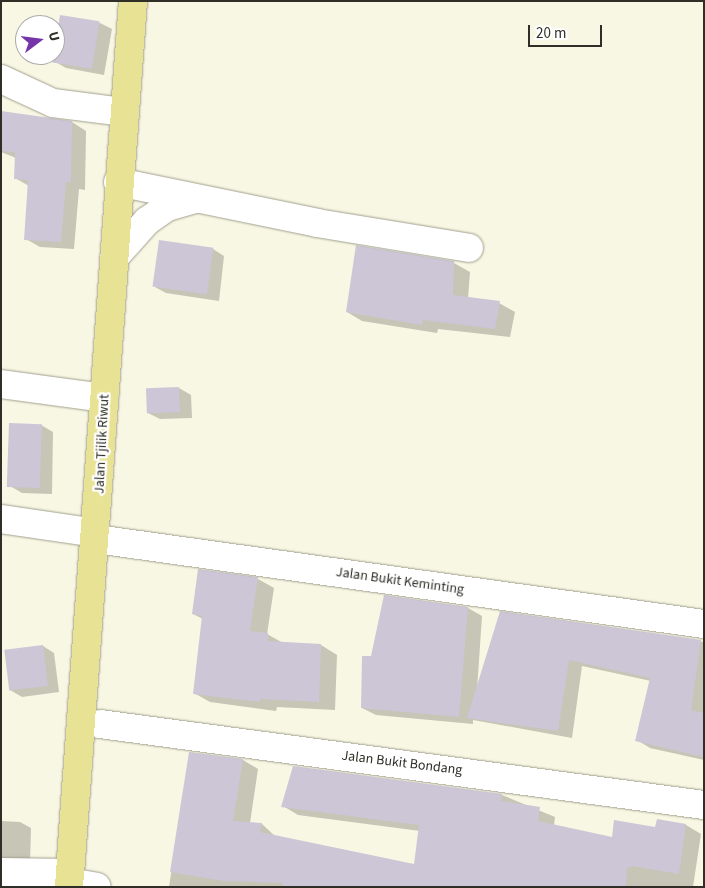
<!DOCTYPE html>
<html>
<head>
<meta charset="utf-8">
<style>
  body { margin:0 }
  #map { position:relative; width:705px; height:888px; overflow:hidden; background:#f8f7e4; font-family:"Source Sans 3",sans-serif }
  div>[style] { position:absolute }
  .shadow>* { inset:0; background:#0003 }
  .building>* { inset:0; background:#cdc6d7; transform-origin:0 0 }
  .roads { filter:drop-shadow(0 0 1px #a1a08e) drop-shadow(0 0 1px #a1a08e) }
  .minor>* { height:28px; margin:-14px; padding:0 14px; transform-origin:14px; border-radius:14px; background:#fff }
  .trunk>* { height:28px; margin:-14px; padding:0 14px; transform-origin:14px; border-radius:14px; background:#e8e294 }
  span { translate:-50% -50%; white-space:nowrap; text-align:center; line-height:1.15; -webkit-text-stroke:4.5px #fff; paint-order:stroke }
  .street-label { font-size:14px; color:#2f2f28 }
  .frame { position:absolute; inset:0; border:2px solid #2f2f28; pointer-events:none }
  .north { position:absolute; left:15px; top:15px; width:50px; height:50px; box-sizing:border-box; background:#fff; border:1px solid #acaca9; border-radius:50%; rotate:75deg; font-size:14px; font-weight:700; line-height:20px; text-align:center; color:#2f2f28 }
  .north::after { content:''; display:block; margin:auto; width:18px; height:22px; background:#7535aa; clip-path:polygon(50% 0,100% 100%,50% 72%,0 100%) }
  .scale { position:absolute; left:528px; top:25px; width:74px; height:22px; box-sizing:border-box; border:2px solid #2f2f28; border-top:0; padding-left:6px; font-size:15px; line-height:18px; white-space:nowrap; color:#2f2f28; -webkit-text-stroke:4px #fff; paint-order:stroke }
</style>
</head>
<body>
<div id="map">
  <div class="shadow">
    <i style="clip-path:polygon(61px 16px,100px 23px,112px 29px,104px 75px,66px 68px,54px 61px)"></i>
    <i style="clip-path:polygon(1px 112px,72px 122px,86px 131px,85px 190px,79px 189px,74px 249px,40px 247px,26px 239px,29px 186px,15px 178px,16px 158px,1px 152px)"></i>
    <i style="clip-path:polygon(357px 247px,454px 263px,470px 272px,468px 299px,499px 303px,515px 312px,510px 337px,438px 329px,437px 333px,362px 321px,347px 312px)"></i>
    <i style="clip-path:polygon(213px 249px,224px 256px,219px 301px,166px 293px,155px 287px)"></i>
    <i style="clip-path:polygon(179px 388px,191px 395px,192px 418px,160px 419px,148px 413px)"></i>
    <i style="clip-path:polygon(41px 425px,53px 432px,52px 494px,22px 493px,10px 486px)"></i>
    <i style="clip-path:polygon(258px 579px,274px 588px,267px 634px,283px 643px,321px 645px,337px 655px,335px 710px,277px 707px,276px 711px,210px 702px,194px 693px,203px 619px,193px 614px)"></i>
    <i style="clip-path:polygon(385px 596px,468px 608px,482px 616px,477px 690px,500px 613px,704px 642px,704px 760px,650px 748px,637px 740px,651px 681px,582px 666px,572px 738px,473px 720px,473px 724px,376px 715px,362px 708px)"></i>
    <i style="clip-path:polygon(43px 646px,54px 653px,59px 692px,22px 697px,10px 690px)"></i>
    <i style="clip-path:polygon(190px 753px,243px 760px,258px 769px,250px 823px,262px 824px,276px 837px,415px 865px,420px 831px,298px 815px,283px 806px,502px 795px,555px 817px,554px 825px,613px 838px,657px 828px,658px 820px,686px 825px,701px 834px,693px 887px,169px 887px)"></i>
    <i style="clip-path:polygon(1px 821px,20px 822px,31px 828px,30px 863px,1px 871px)"></i>
  </div>
  <div class="building">
    <i style="left:60px;top:15px;width:40px;height:48px;rotate:9deg"></i>
    <i style="clip-path:polygon(1px 111px,72px 121px,71px 182px,66px 182px,61px 242px,24px 240px,28px 180px,14px 179px,15px 152px,1px 151px)"></i>
    <i style="left:159px;top:240px;width:55px;height:47px;rotate:8deg"></i>
    <i style="clip-path:polygon(356px 245px,454px 261px,453px 295px,500px 301px,495px 329px,423px 320px,422px 325px,346px 312px)"></i>
    <i style="left:179px;top:387px;width:25px;height:33px;rotate:88deg"></i>
    <i style="left:9px;top:423px;width:33px;height:64px;rotate:2deg"></i>
    <i style="clip-path:polygon(198px 569px,258px 577px,250px 631px,268px 633px,268px 641px,321px 644px,319px 702px,260px 699px,260px 702px,193px 694px,202px 616px,192px 614px)"></i>
    <i style="clip-path:polygon(384px 595px,468px 607px,459px 717px,361px 708px,362px 656px,371px 656px)"></i>
    <i style="clip-path:polygon(500px 611px,701px 640px,691px 710px,704px 713px,704px 757px,635px 741px,650px 678px,569px 660px,558px 731px,467px 718px)"></i>
    <i style="left:43px;top:645px;width:41px;height:39px;rotate:83deg"></i>
    <i style="clip-path:polygon(189px 752px,243px 759px,233px 821px,262px 823px,260px 832px,414px 864px,419px 825px,281px 807px,293px 766px,502px 794px,501px 801px,540px 807px,538px 821px,612px 837px,614px 820px,655px 827px,657px 819px,686px 824px,679px 874px,632px 866px,627px 868px,626px 887px,283px 887px,283px 883px,224px 881px,170px 872px)"></i>
  </div>
  <div class="roads">
    <div class="minor">
      <i style="left:1px;top:79px;width:57px;rotate:24.8deg"></i>
      <i style="left:53px;top:103px;width:72px;rotate:7.2deg"></i>
      <i style="left:118px;top:182px;width:203px;rotate:11.6deg"></i>
      <i style="left:317px;top:223px;width:154px;rotate:9.3deg"></i>
      <i style="left:114px;top:258px;width:50px;rotate:-48.3deg"></i>
      <i style="left:147px;top:221px;width:24px;rotate:-35deg"></i>
      <i style="left:167px;top:207px;width:29px;rotate:-16deg"></i>
      <i style="left:1px;top:384px;width:104px;rotate:7.7deg"></i>
      <i style="left:1px;top:519px;width:97px;rotate:8.3deg"></i>
      <i style="left:96px;top:539px;width:614px;rotate:7.96deg"></i>
      <i style="left:100px;top:724px;width:609px;rotate:7.64deg"></i>
      <i style="left:1px;top:872px;width:68px;rotate:0.8deg"></i>
      <i style="left:69px;top:882px;width:28px;rotate:10deg"></i>
    </div>
    <div class="trunk">
      <i style="left:69px;top:887px;width:888px;rotate:-85.87deg"></i>
    </div>
  </div>
  <div class="street-label">
    <span style="left:102px;top:444px;rotate:-87deg">Jalan Tjilik Riwut</span>
    <span style="left:400px;top:581px;rotate:8deg">Jalan Bukit Keminting</span>
    <span style="left:402px;top:763px;rotate:7deg">Jalan Bukit Bondang</span>
  </div>
  <div class="frame"></div>
  <div class="north">U</div>
  <div class="scale">20 m</div>
</div>
</body>
</html>
